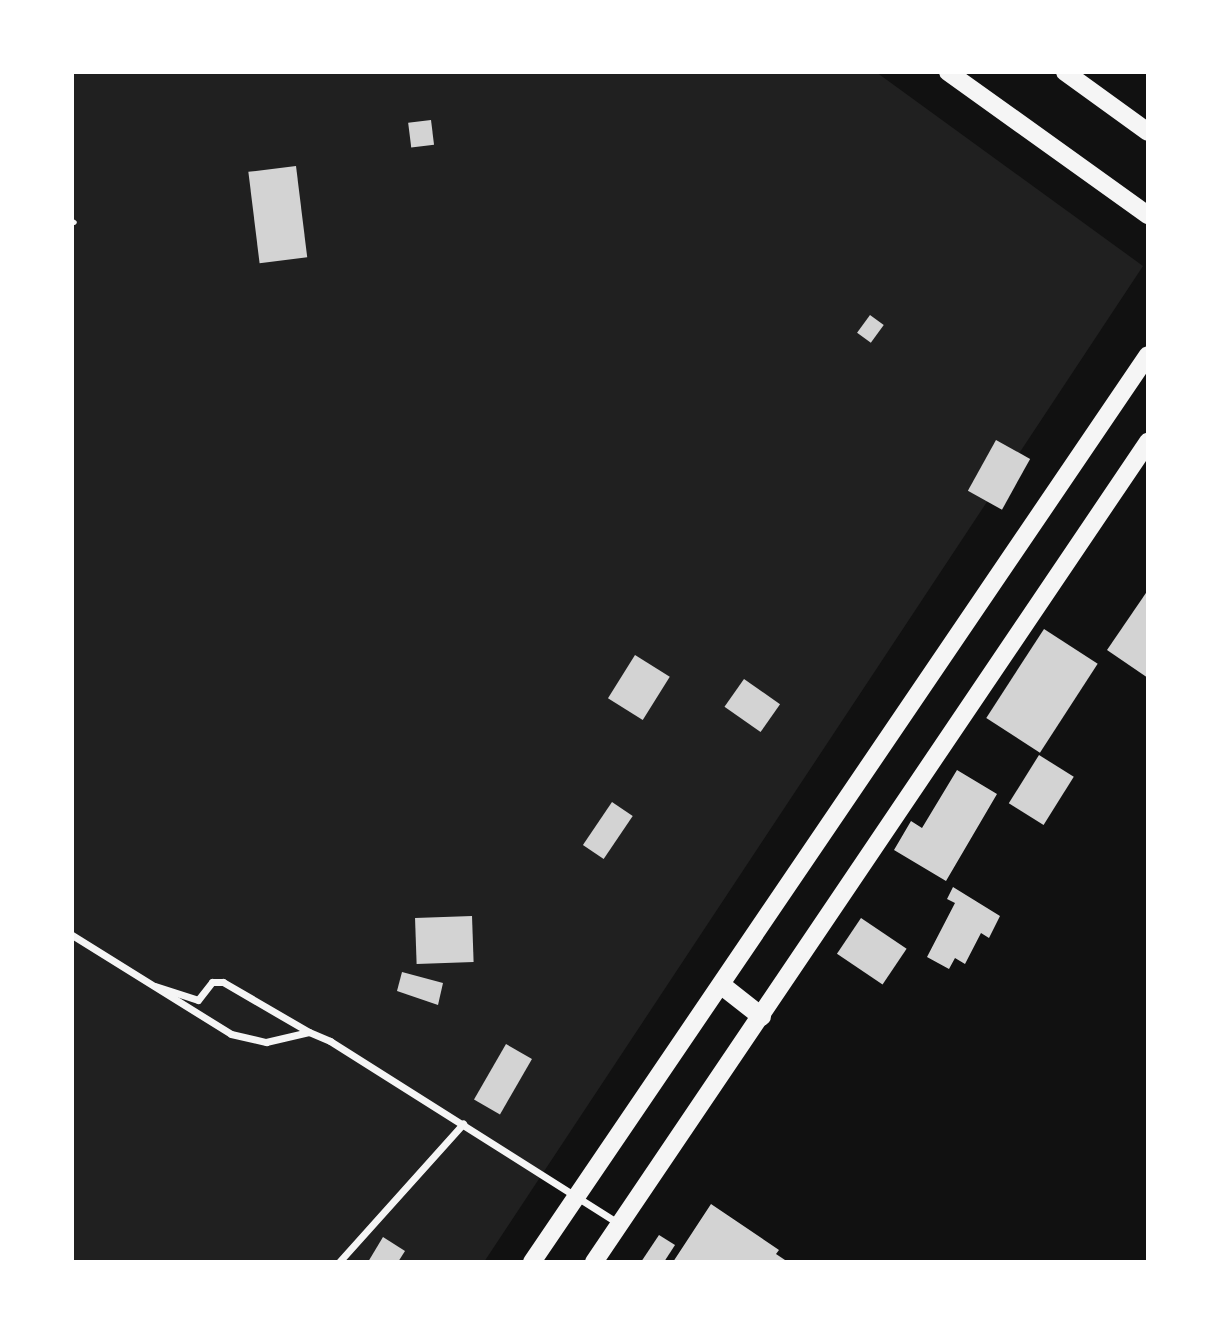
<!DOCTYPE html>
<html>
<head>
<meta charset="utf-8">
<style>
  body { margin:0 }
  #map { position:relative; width:1220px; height:1334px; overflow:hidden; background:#111; font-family:"PT Sans Narrow",sans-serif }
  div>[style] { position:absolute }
  .green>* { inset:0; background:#202020 }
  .building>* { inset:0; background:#d3d3d3; transform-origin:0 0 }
  .service>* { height:5px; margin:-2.5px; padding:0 2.5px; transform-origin:2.5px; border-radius:2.5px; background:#f5f5f5 }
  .minor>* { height:7px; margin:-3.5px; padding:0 3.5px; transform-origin:3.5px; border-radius:3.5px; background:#f5f5f5 }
  .primary>* { height:18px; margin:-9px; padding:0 9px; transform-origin:9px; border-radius:9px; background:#f5f5f5 }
  .trunk>* { height:19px; margin:-9.5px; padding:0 9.5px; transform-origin:9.5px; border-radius:9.5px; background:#f5f5f5 }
  span { translate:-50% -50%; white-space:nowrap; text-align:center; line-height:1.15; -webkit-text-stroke:6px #fff; paint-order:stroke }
  .frame { position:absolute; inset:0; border:74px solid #fff; pointer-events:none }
</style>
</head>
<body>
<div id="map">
  <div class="green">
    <i style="clip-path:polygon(72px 72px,876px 72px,1143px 266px,484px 1262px,72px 1262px)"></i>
  </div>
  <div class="building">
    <i style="left:431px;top:120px;width:25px;height:23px;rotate:83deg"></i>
    <i style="left:296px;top:166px;width:92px;height:48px;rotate:83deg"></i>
    <i style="left:870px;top:315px;width:17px;height:22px;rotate:36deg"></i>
    <i style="left:996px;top:440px;width:39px;height:58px;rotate:29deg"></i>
    <i style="clip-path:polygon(1148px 590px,1148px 678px,1107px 650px)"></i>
    <i style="left:1044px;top:629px;width:64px;height:106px;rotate:33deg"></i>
    <i style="left:635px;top:655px;width:41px;height:51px;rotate:32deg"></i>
    <i style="left:744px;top:679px;width:44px;height:34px;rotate:35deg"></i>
    <i style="left:1039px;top:755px;width:41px;height:57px;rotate:32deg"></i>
    <i style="clip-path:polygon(957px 770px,997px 794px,946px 881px,894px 850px,911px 821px,922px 828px)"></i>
    <i style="left:612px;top:802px;width:25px;height:52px;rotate:34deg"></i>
    <i style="clip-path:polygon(953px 887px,1000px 916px,989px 938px,981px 933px,965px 964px,955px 958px,949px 969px,927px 957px,955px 903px,947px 899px)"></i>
    <i style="left:472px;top:916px;width:46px;height:57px;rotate:88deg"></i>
    <i style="left:861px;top:918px;width:55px;height:43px;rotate:34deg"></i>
    <i style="clip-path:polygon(402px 972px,443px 983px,438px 1005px,397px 991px)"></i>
    <i style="left:506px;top:1044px;width:30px;height:64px;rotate:30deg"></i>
    <i style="clip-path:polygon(711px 1204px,779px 1250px,776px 1254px,788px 1262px,673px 1262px)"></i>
    <i style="clip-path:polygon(659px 1235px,675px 1245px,664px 1262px,641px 1262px)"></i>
    <i style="clip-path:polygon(383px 1237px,405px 1251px,398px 1262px,368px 1262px)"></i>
  </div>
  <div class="service">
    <i style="left:72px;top:221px;width:2px;rotate:27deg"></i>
  </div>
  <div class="minor">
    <i style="left:72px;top:935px;width:187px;rotate:31.9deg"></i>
    <i style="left:231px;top:1034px;width:36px;rotate:13deg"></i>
    <i style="left:266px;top:1042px;width:44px;rotate:-13.1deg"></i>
    <i style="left:309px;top:1032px;width:23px;rotate:23deg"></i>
    <i style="left:330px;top:1041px;width:342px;rotate:32.3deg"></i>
    <i style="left:155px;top:986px;width:45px;rotate:18deg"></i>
    <i style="left:198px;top:1000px;width:23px;rotate:-52deg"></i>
    <i style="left:212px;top:982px;width:11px"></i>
    <i style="left:223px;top:982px;width:99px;rotate:30.2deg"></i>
    <i style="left:339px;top:1262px;width:186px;rotate:-48.1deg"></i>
  </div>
  <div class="primary">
    <i style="left:948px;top:72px;width:246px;rotate:35.6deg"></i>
    <i style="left:1065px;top:72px;width:102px;rotate:35.9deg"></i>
    <i style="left:532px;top:1262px;width:1096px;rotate:-55.82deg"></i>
    <i style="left:594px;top:1262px;width:990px;rotate:-55.96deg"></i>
  </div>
  <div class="trunk">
    <i style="left:724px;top:987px;width:47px;rotate:38.1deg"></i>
  </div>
  <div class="frame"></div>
</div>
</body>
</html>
